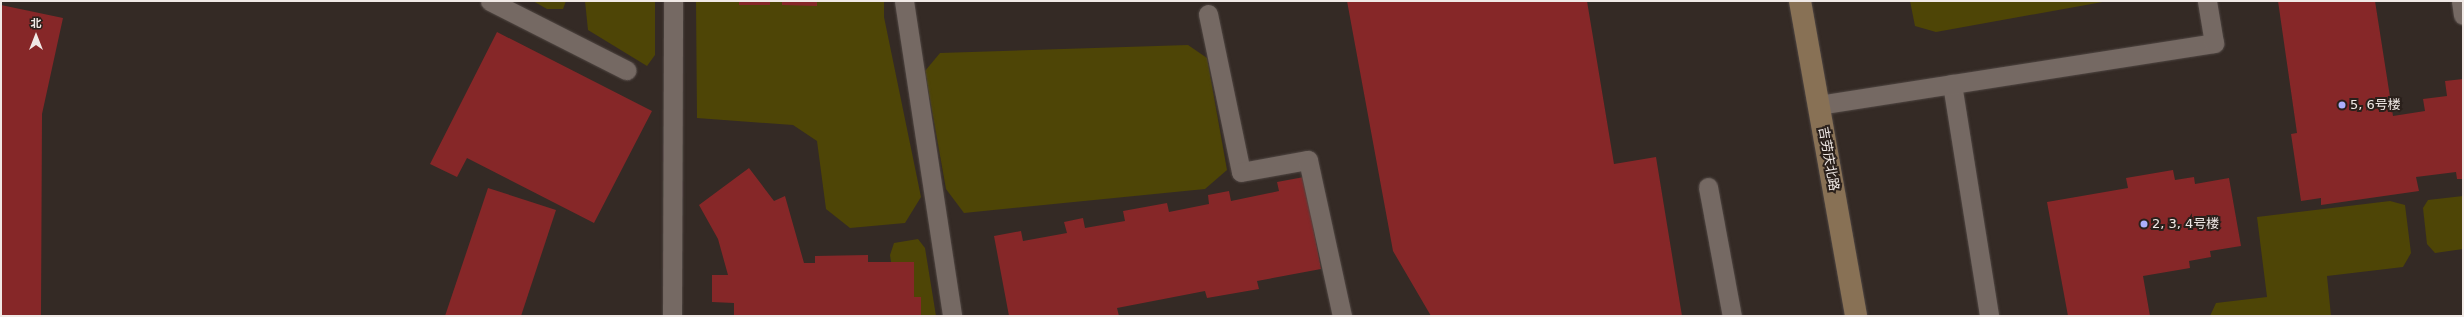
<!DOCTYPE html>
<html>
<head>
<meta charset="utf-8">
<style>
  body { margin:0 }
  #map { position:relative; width:2464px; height:317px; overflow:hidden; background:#342a25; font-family:"DejaVu Sans","Noto Sans SC",sans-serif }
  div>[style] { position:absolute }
  .green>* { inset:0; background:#4e4506 }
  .building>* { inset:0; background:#862728; transform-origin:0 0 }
  .roads { filter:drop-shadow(0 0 1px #4f4642) drop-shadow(0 0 1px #4f4642) }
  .lane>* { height:19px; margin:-9.5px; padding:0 9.5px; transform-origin:9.5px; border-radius:9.5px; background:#756963 }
  .secondary>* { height:22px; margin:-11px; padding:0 11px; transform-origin:11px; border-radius:11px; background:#887155 }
  .dots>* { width:11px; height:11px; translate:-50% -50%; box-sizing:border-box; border:2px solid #2a201b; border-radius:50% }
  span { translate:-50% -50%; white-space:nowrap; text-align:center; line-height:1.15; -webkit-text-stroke:4px #2a201b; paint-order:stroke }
  .poi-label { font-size:13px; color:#f0e9e6 }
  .left { translate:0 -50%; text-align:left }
  .street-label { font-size:13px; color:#f0e9e6 }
  .frame { position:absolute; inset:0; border:2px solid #f0e9e6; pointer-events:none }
  .north { position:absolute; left:16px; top:16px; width:40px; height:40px; -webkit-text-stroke:3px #2a201b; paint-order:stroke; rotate:0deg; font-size:11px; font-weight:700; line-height:16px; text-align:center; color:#f0e9e6 }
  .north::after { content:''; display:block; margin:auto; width:14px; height:18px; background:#f0e9e6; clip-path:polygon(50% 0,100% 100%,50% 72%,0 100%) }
</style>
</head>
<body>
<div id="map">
  <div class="green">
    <i style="clip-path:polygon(533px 1px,566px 1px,563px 9px,547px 9px)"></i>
    <i style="clip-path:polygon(585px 1px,655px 1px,655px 55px,647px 66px,588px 30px)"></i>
    <i style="clip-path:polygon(696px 1px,884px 1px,884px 17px,921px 197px,905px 223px,850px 228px,826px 209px,817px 141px,793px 125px,697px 118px)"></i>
    <i style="clip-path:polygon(1910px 1px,2108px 1px,1936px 32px,1915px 26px)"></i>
    <i style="clip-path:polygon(1188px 45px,1207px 58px,1227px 170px,1205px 189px,964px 213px,946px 189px,925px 71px,940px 53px)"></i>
    <i style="clip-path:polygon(2463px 196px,2463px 249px,2435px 253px,2427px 244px,2423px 208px,2428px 200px)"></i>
    <i style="clip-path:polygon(2390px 201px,2405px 205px,2411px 253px,2403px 267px,2327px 276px,2331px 316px,2210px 316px,2216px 303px,2267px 297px,2257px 217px)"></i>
    <i style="clip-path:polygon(918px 239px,925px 248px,936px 316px,921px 316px,921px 297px,914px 297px,914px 262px,891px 262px,890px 255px,894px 243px)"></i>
  </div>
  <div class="building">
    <i style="left:739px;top:1px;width:31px;height:4px"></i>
    <i style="clip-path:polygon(782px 1px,817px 1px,817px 6px,782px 5px)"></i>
    <i style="clip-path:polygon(1347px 1px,1587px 1px,1614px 164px,1656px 157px,1682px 316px,1431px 316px,1393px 251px)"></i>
    <i style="clip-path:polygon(2278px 1px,2375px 1px,2393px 116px,2425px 111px,2423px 99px,2447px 96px,2445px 81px,2463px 79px,2463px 179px,2457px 179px,2456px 172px,2416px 177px,2419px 191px,2321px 205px,2321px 198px,2301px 201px,2291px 134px,2297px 133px)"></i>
    <i style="clip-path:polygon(1px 5px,63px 18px,42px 114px,41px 316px,1px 316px)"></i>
    <i style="clip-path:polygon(497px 32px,652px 111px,594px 223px,467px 158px,457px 177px,430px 164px)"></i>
    <i style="clip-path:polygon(749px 168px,774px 201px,785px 196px,804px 263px,815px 263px,815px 256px,868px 255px,868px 262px,914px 262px,914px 297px,921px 297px,921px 316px,734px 316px,734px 303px,712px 302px,712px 275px,728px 275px,718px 239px,699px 205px)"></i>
    <i style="clip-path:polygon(2173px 170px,2175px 180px,2194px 177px,2195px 184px,2229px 178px,2241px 246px,2210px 251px,2211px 257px,2189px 261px,2190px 268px,2143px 276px,2150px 316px,2068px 316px,2047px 202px,2128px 188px,2126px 178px)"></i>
    <i style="clip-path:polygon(1304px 177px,1321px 269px,1257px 281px,1259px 289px,1207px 298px,1205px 291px,1117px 308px,1119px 316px,1009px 316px,994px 236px,1021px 231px,1023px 241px,1067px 233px,1064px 222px,1083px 218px,1085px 228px,1125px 221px,1123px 211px,1167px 203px,1169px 212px,1209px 204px,1208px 195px,1229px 191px,1231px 201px,1279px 191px,1277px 182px)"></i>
    <i style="clip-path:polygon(488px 188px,556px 210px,521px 316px,445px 316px)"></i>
  </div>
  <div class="roads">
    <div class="lane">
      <i style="left:490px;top:1px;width:153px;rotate:26.9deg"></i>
      <i style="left:904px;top:1px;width:319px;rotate:81.3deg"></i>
      <i style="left:2461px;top:1px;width:14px;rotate:82deg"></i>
      <i style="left:1208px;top:14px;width:161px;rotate:78.2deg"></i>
      <i style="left:1241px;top:172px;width:68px;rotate:-10.2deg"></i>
      <i style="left:1308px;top:160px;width:160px;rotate:77.7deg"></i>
      <i style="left:1952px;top:84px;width:235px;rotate:80.9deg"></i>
      <i style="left:1819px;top:105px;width:400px;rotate:-8.9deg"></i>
      <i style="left:2214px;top:43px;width:43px;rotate:-99.5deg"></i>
      <i style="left:1708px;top:187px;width:131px;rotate:79.5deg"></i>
      <i style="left:672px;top:316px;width:315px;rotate:-89.8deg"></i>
    </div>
    <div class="secondary">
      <i style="left:1800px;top:1px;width:320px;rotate:79.9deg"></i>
    </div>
  </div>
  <div class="dots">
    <i style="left:2342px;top:105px;background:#acaffb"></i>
    <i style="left:2144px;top:224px;background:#acaffb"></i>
  </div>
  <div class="poi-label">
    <span class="left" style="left:2350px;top:105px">5, 6号楼</span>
    <span class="left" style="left:2152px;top:224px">2, 3, 4号楼</span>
  </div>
  <div class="street-label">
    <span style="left:1828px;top:159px;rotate:80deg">吉劳庆北路</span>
  </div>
  <div class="frame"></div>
  <div class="north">北</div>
</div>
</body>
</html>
